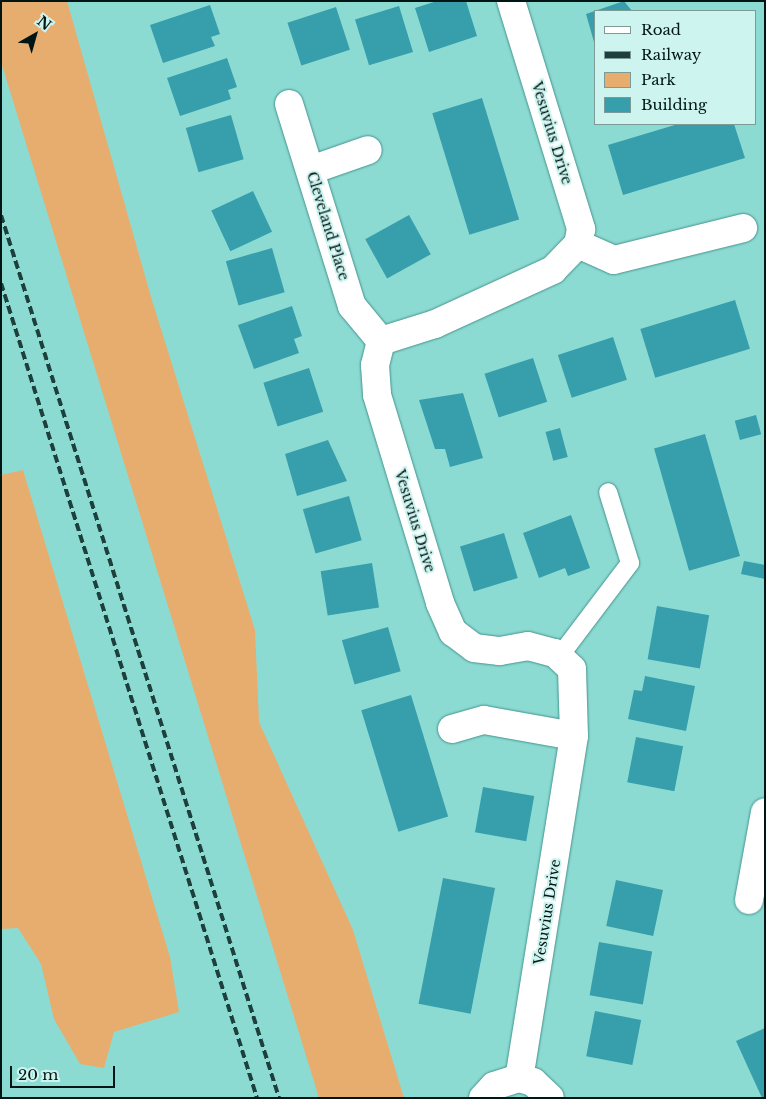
<!DOCTYPE html>
<html>
<head>
<meta charset="utf-8">
<style>
  body { margin:0 }
  #map { position:relative; width:766px; height:1099px; overflow:hidden; background:#8cdbd3; font-family:"Libre Baskerville",serif }
  div>[style] { position:absolute }
  .green>* { inset:0; background:#e6ad6f }
  .building>* { inset:0; background:#379eab; transform-origin:0 0 }
  .roads { filter:drop-shadow(0 0 1px #45948d) drop-shadow(0 0 1px #45948d) }
  .service>* { height:18px; margin:-9px; padding:0 9px; transform-origin:9px; border-radius:9px; background:#fff }
  .minor>* { height:28px; margin:-14px; padding:0 14px; transform-origin:14px; border-radius:14px; background:#fff }
  .rail>* { height:4px; margin-top:-2px; transform-origin:0; background:repeating-linear-gradient(90deg,#1e403c 0 8px,transparent 0 12px) }
  span { translate:-50% -50%; white-space:nowrap; text-align:center; line-height:1.15; -webkit-text-stroke:4px #cef4ef; paint-order:stroke }
  .street-label { font-size:14px; color:#001614 }
  .frame { position:absolute; inset:0; border:2px solid #001614; pointer-events:none }
  .legend { position:absolute; left:594px; top:10px; width:162px; height:115px; box-sizing:border-box; background:#cef4ef; border:1px solid #7c9b97; margin:0; padding:6px 9px; list-style:none; font-size:15px; color:#001614 }
  .legend li { display:flex; align-items:center; gap:10px; height:25px }
  .legend b { width:25px; border:1px solid #7c9b97 }
  .north { position:absolute; left:10px; top:10px; width:50px; height:50px; -webkit-text-stroke:4px #cef4ef; paint-order:stroke; rotate:38deg; font-size:14px; font-weight:700; line-height:20px; text-align:center; color:#001614 }
  .north::after { content:''; display:block; margin:auto; width:18px; height:22px; background:#001614; clip-path:polygon(50% 0,100% 100%,50% 72%,0 100%) }
  .scale { position:absolute; left:10px; top:1066px; width:105px; height:22px; box-sizing:border-box; border:2px solid #001614; border-top:0; padding-left:6px; font-size:15px; line-height:18px; white-space:nowrap; color:#001614; -webkit-text-stroke:4px #cef4ef; paint-order:stroke }
</style>
</head>
<body>
<div id="map">
  <div class="green">
    <i style="clip-path:polygon(1px 1px,67px 1px,151px 297px,255px 630px,259px 722px,353px 930px,404px 1098px,319px 1098px,1px 62px)"></i>
    <i style="clip-path:polygon(23px 470px,170px 957px,179px 1012px,114px 1032px,104px 1068px,80px 1064px,54px 1019px,41px 964px,18px 928px,1px 929px,1px 475px)"></i>
  </div>
  <div class="building">
    <i style="clip-path:polygon(437px 1px,466px 1px,477px 36px,429px 52px,415px 8px)"></i>
    <i style="clip-path:polygon(624px 1px,632px 11px,595px 11px,594px 42px,586px 14px)"></i>
    <i style="clip-path:polygon(210px 5px,220px 34px,211px 37px,215px 46px,163px 63px,150px 25px)"></i>
    <i style="left:399px;top:6px;width:48px;height:46px;rotate:73deg"></i>
    <i style="left:336px;top:7px;width:45px;height:51px;rotate:72deg"></i>
    <i style="clip-path:polygon(227px 58px,237px 87px,228px 90px,231px 99px,180px 116px,167px 78px)"></i>
    <i style="left:482px;top:98px;width:127px;height:52px;rotate:73deg"></i>
    <i style="left:231px;top:115px;width:46px;height:47px;rotate:74deg"></i>
    <i style="clip-path:polygon(678px 124px,734px 124px,745px 158px,623px 195px,608px 145px)"></i>
    <i style="left:253px;top:191px;width:45px;height:46px;rotate:65deg"></i>
    <i style="left:409px;top:215px;width:45px;height:50px;rotate:61deg"></i>
    <i style="left:272px;top:248px;width:46px;height:48px;rotate:74deg"></i>
    <i style="left:735px;top:300px;width:51px;height:99px;rotate:73deg"></i>
    <i style="clip-path:polygon(292px 306px,302px 336px,294px 339px,299px 353px,254px 369px,238px 325px)"></i>
    <i style="left:613px;top:337px;width:45px;height:58px;rotate:72deg"></i>
    <i style="left:533px;top:358px;width:46px;height:51px;rotate:72deg"></i>
    <i style="left:309px;top:368px;width:46px;height:48px;rotate:72deg"></i>
    <i style="clip-path:polygon(463px 393px,483px 458px,450px 467px,445px 449px,435px 449px,419px 400px)"></i>
    <i style="left:756px;top:415px;width:20px;height:22px;rotate:75deg"></i>
    <i style="left:560px;top:428px;width:30px;height:15px;rotate:75deg"></i>
    <i style="left:705px;top:434px;width:127px;height:53px;rotate:74deg"></i>
    <i style="clip-path:polygon(328px 440px,347px 481px,297px 496px,285px 454px)"></i>
    <i style="left:349px;top:496px;width:46px;height:48px;rotate:74deg"></i>
    <i style="clip-path:polygon(571px 515px,590px 568px,568px 576px,565px 568px,539px 578px,523px 533px)"></i>
    <i style="left:504px;top:533px;width:47px;height:46px;rotate:73deg"></i>
    <i style="clip-path:polygon(744px 561px,765px 565px,765px 579px,741px 574px)"></i>
    <i style="left:372px;top:563px;width:45px;height:52px;rotate:81deg"></i>
    <i style="left:657px;top:606px;width:53px;height:54px;rotate:10deg"></i>
    <i style="left:388px;top:627px;width:46px;height:48px;rotate:74deg"></i>
    <i style="clip-path:polygon(645px 676px,695px 686px,686px 731px,628px 719px,634px 690px,642px 691px)"></i>
    <i style="left:411px;top:695px;width:127px;height:52px;rotate:73deg"></i>
    <i style="left:636px;top:737px;width:48px;height:46px;rotate:11deg"></i>
    <i style="left:483px;top:787px;width:52px;height:46px;rotate:10deg"></i>
    <i style="left:443px;top:878px;width:53px;height:128px;rotate:11deg"></i>
    <i style="left:616px;top:880px;width:48px;height:47px;rotate:12deg"></i>
    <i style="left:599px;top:942px;width:54px;height:54px;rotate:10deg"></i>
    <i style="left:595px;top:1011px;width:47px;height:46px;rotate:11deg"></i>
    <i style="clip-path:polygon(765px 1028px,765px 1098px,762px 1098px,736px 1041px)"></i>
  </div>
  <div class="roads">
    <div class="service">
      <i style="left:559px;top:657px;width:118px;rotate:-52.9deg"></i>
      <i style="left:630px;top:563px;width:74px;rotate:-107.2deg"></i>
    </div>
    <div class="minor">
      <i style="left:511px;top:1px;width:239px;rotate:72.9deg"></i>
      <i style="left:581px;top:229px;width:15px;rotate:101deg"></i>
      <i style="left:578px;top:244px;width:36px;rotate:134deg"></i>
      <i style="left:553px;top:270px;width:130px;rotate:155.4deg"></i>
      <i style="left:435px;top:324px;width:57px;rotate:162.5deg"></i>
      <i style="left:381px;top:341px;width:25px;rotate:104deg"></i>
      <i style="left:375px;top:365px;width:30px;rotate:86deg"></i>
      <i style="left:377px;top:395px;width:217px;rotate:73.1deg"></i>
      <i style="left:440px;top:603px;width:32px;rotate:66deg"></i>
      <i style="left:453px;top:632px;width:26px;rotate:37deg"></i>
      <i style="left:474px;top:648px;width:26px;rotate:7deg"></i>
      <i style="left:500px;top:651px;width:28px;rotate:-10deg"></i>
      <i style="left:528px;top:646px;width:28px;rotate:15deg"></i>
      <i style="left:555px;top:653px;width:23px;rotate:43deg"></i>
      <i style="left:572px;top:669px;width:67px;rotate:88.3deg"></i>
      <i style="left:574px;top:736px;width:346px;rotate:99.1deg"></i>
      <i style="left:289px;top:104px;width:212px;rotate:72.7deg"></i>
      <i style="left:352px;top:306px;width:45px;rotate:50.4deg"></i>
      <i style="left:311px;top:170px;width:60px;rotate:-19.3deg"></i>
      <i style="left:578px;top:244px;width:39px;rotate:24deg"></i>
      <i style="left:614px;top:260px;width:133px;rotate:-13.9deg"></i>
      <i style="left:452px;top:729px;width:33px;rotate:-16deg"></i>
      <i style="left:484px;top:720px;width:91px;rotate:10.1deg"></i>
      <i style="left:749px;top:900px;width:89px;rotate:-79.7deg"></i>
      <i style="left:483px;top:1098px;width:16px;rotate:-47deg"></i>
      <i style="left:494px;top:1086px;width:26px;rotate:-18deg"></i>
      <i style="left:519px;top:1078px;width:15px;rotate:16deg"></i>
      <i style="left:533px;top:1082px;width:23px;rotate:43deg"></i>
    </div>
  </div>
  <div class="rail">
    <i style="left:1px;top:215px;width:926px;rotate:72.52deg"></i>
    <i style="left:1px;top:283px;width:854px;rotate:72.56deg"></i>
  </div>
  <div class="street-label">
    <span style="left:552px;top:133px;rotate:73deg">Vesuvius Drive</span>
    <span style="left:328px;top:226px;rotate:73deg">Cleveland Place</span>
    <span style="left:415px;top:521px;rotate:73deg">Vesuvius Drive</span>
    <span style="left:547px;top:912px;rotate:-81deg">Vesuvius Drive</span>
  </div>
  <div class="frame"></div>
  <ul class="legend">
  <li><b style="height:6px;background:#fff"></b>Road</li>
  <li><b style="height:6px;background:#1e403c"></b>Railway</li>
  <li><b style="height:14px;background:#e6ad6f"></b>Park</li>
  <li><b style="height:14px;background:#379eab"></b>Building</li>
  </ul>
  <div class="north">N</div>
  <div class="scale">20 m</div>
</div>
</body>
</html>
